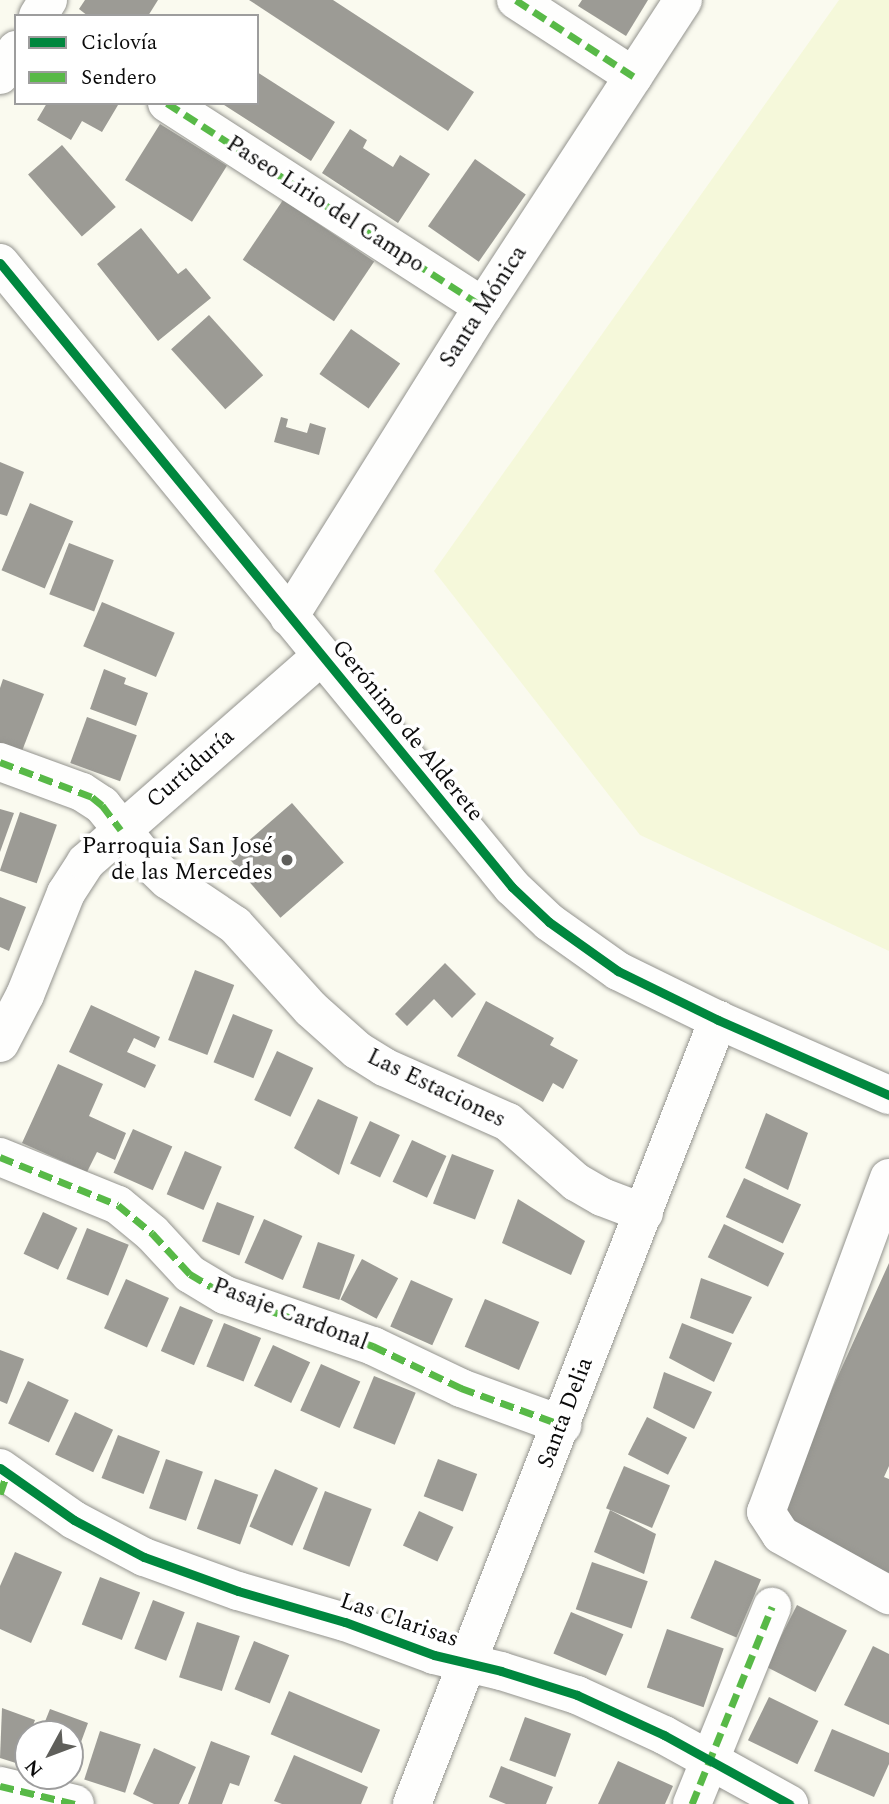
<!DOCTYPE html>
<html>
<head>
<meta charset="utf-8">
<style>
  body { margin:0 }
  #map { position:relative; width:889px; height:1804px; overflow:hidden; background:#fafaef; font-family:Spectral,serif }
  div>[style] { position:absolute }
  .farmland>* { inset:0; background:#f5f8da }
  .building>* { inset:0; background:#9c9b95; transform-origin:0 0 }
  .roads { filter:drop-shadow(0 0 2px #93938e) drop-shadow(0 0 2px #93938e) }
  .minor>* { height:38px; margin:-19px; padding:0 19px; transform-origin:19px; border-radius:19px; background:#fefefd }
  .quiet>* { height:7px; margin-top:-3.5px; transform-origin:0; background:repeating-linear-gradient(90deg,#58b947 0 14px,transparent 0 21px) }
  .cycleway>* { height:9px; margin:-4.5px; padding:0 4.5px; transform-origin:4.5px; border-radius:4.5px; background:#00873e }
  .dots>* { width:19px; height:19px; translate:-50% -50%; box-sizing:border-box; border:4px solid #fff; border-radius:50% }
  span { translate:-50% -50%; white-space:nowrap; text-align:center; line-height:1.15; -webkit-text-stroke:7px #fff; paint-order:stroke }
  .street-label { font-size:23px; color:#0b0b0b }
  .poi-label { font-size:23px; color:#0b0b0b }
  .right { translate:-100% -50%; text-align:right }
  .legend { position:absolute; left:14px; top:14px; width:245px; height:91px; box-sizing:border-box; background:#fff; border:2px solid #9d9d9d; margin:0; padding:9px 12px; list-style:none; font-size:21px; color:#0b0b0b }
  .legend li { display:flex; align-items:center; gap:14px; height:35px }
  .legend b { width:35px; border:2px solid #9d9d9d }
  .north { position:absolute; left:14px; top:1720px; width:70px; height:70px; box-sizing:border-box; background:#fff; border:2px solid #9d9d9d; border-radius:50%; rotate:229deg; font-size:19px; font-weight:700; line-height:28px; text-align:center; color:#0b0b0b }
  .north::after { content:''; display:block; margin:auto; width:24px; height:32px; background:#5f5f5b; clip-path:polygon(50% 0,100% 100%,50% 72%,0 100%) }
</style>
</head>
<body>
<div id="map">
  <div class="farmland">
    <i style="clip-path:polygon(839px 0,889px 0,889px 951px,640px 835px,434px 571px)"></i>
  </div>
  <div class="building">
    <i style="clip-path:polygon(85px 0,158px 0,148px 16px,88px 16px,79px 9px)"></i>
    <i style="clip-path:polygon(249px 0,333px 0,474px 92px,448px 131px)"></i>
    <i style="clip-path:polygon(582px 0,648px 0,626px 36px,578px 6px)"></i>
    <i style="clip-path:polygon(257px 72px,335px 122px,311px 161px,221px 103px,257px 103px)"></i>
    <i style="clip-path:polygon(47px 103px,115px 103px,118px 105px,102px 132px,82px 121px,71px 140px,37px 120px)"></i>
    <i style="left:160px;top:124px;width:79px;height:66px;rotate:32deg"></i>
    <i style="clip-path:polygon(350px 129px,367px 140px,363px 148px,393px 167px,400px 155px,430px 174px,398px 223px,322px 173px)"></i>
    <i style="left:62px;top:145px;width:82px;height:45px;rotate:49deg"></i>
    <i style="left:475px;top:159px;width:62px;height:82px;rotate:35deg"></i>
    <i style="left:283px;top:200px;width:110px;height:72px;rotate:34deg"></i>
    <i style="clip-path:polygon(141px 228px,178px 274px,186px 268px,211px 298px,158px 341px,97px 264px)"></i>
    <i style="left:209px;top:315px;width:81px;height:51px;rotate:48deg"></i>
    <i style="left:351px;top:329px;width:60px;height:55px;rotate:35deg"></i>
    <i style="clip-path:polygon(281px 417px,288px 419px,286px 427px,307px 433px,310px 423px,326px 428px,319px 455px,274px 442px)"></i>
    <i style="clip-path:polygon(0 462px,24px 472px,7px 516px,0 514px)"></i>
    <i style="left:30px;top:503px;width:47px;height:73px;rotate:23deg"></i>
    <i style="left:69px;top:543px;width:48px;height:55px;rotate:21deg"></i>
    <i style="left:102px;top:602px;width:79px;height:48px;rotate:23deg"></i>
    <i style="clip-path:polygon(104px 669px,126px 678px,124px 684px,148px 693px,136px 726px,90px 709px)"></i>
    <i style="clip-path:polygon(3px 679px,44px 694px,22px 751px,0 743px,0 688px)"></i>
    <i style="left:87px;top:717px;width:53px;height:49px;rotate:20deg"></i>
    <i style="left:292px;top:803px;width:79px;height:84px;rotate:49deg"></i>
    <i style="clip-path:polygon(0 809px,14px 813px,0 852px)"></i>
    <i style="left:20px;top:812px;width:39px;height:62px;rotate:19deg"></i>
    <i style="clip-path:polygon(0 897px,26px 907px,9px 951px,0 947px)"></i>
    <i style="clip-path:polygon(445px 963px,476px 994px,452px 1018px,434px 999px,407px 1026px,395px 1014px)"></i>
    <i style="left:195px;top:970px;width:42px;height:75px;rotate:21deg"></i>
    <i style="clip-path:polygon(486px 1001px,554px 1038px,550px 1045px,578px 1060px,563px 1089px,553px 1083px,543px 1102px,457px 1056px)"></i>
    <i style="clip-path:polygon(91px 1005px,160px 1037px,155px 1048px,134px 1038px,127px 1052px,156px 1065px,145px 1088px,69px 1052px)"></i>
    <i style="left:233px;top:1014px;width:43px;height:52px;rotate:22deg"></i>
    <i style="left:277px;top:1051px;width:40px;height:54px;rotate:25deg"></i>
    <i style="clip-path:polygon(58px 1064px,103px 1084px,89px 1116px,126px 1133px,115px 1160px,97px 1152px,87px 1172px,22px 1143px)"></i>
    <i style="clip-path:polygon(318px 1099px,358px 1117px,339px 1175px,294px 1148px)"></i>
    <i style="clip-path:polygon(766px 1113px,808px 1133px,788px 1190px,745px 1168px)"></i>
    <i style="left:370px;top:1121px;width:33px;height:47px;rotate:25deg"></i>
    <i style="left:133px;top:1129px;width:43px;height:48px;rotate:24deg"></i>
    <i style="left:412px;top:1140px;width:38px;height:46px;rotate:25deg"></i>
    <i style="left:185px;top:1151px;width:40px;height:47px;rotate:23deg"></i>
    <i style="left:452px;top:1154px;width:45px;height:53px;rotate:21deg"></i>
    <i style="left:744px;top:1178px;width:63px;height:43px;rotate:25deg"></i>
    <i style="clip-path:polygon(518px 1199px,585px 1241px,571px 1275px,502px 1243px)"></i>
    <i style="left:217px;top:1202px;width:40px;height:42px;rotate:21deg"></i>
    <i style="left:43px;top:1212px;width:38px;height:46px;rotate:25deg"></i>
    <i style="left:264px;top:1219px;width:42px;height:48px;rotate:24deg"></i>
    <i style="left:724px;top:1224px;width:67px;height:37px;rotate:26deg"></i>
    <i style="left:87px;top:1228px;width:45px;height:55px;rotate:22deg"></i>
    <i style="left:318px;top:1242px;width:39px;height:48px;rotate:19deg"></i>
    <i style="left:362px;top:1259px;width:41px;height:46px;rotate:28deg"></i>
    <i style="clip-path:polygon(889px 1263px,889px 1466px,884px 1477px,889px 1479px,889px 1573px,773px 1520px)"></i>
    <i style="clip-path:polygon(701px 1278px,752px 1297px,733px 1334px,690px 1318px)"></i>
    <i style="left:126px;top:1279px;width:47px;height:54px;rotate:24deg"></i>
    <i style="left:411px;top:1280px;width:46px;height:51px;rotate:24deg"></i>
    <i style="left:485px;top:1299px;width:59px;height:52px;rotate:23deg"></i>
    <i style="left:180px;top:1306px;width:36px;height:49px;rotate:23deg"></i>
    <i style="left:224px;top:1323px;width:40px;height:47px;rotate:22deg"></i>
    <i style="clip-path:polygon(682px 1323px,732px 1343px,714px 1382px,669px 1358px)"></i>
    <i style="left:273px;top:1345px;width:41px;height:45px;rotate:25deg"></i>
    <i style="clip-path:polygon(0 1350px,24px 1359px,7px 1404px,0 1401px)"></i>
    <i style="left:321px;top:1364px;width:43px;height:51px;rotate:24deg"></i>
    <i style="clip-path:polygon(664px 1372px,712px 1392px,694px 1429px,653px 1408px)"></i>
    <i style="left:374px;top:1376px;width:45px;height:56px;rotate:22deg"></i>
    <i style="left:28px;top:1381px;width:45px;height:47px;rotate:25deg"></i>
    <i style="left:75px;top:1412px;width:42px;height:47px;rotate:25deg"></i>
    <i style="left:647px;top:1417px;width:45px;height:42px;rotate:27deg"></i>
    <i style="left:118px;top:1435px;width:45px;height:46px;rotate:21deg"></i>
    <i style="left:166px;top:1459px;width:39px;height:52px;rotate:19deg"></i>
    <i style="left:438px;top:1459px;width:42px;height:40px;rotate:21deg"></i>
    <i style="left:624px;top:1466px;width:50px;height:46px;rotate:23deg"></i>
    <i style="left:275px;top:1469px;width:47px;height:63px;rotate:24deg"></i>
    <i style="left:215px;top:1479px;width:46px;height:53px;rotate:20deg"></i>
    <i style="left:325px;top:1491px;width:50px;height:62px;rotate:21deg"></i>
    <i style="clip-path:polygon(610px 1510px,656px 1534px,644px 1574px,594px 1552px)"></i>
    <i style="left:419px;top:1511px;width:38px;height:38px;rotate:25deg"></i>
    <i style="clip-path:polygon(15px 1552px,62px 1572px,31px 1643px,0 1629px,0 1586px)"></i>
    <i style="left:715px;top:1560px;width:50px;height:63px;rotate:23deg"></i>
    <i style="left:592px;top:1562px;width:59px;height:50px;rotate:19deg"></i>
    <i style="left:100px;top:1577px;width:43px;height:51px;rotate:21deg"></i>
    <i style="left:153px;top:1600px;width:34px;height:52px;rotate:21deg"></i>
    <i style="left:797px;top:1605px;width:56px;height:69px;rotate:27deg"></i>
    <i style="left:571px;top:1612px;width:57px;height:45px;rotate:23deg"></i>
    <i style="left:197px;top:1622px;width:45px;height:58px;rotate:18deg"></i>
    <i style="left:667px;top:1629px;width:60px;height:62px;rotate:19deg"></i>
    <i style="left:254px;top:1641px;width:38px;height:52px;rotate:22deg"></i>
    <i style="clip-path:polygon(873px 1646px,889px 1654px,889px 1725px,844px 1705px)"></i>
    <i style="left:289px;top:1691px;width:99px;height:47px;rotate:23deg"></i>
    <i style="left:769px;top:1697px;width:55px;height:48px;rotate:26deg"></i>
    <i style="clip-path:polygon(2px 1708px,35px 1720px,19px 1764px,0 1758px)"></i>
    <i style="clip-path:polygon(50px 1709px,88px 1723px,70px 1772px,70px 1734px,40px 1734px)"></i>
    <i style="left:525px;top:1717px;width:49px;height:46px;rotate:20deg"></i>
    <i style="clip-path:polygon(832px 1729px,889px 1753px,889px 1764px,874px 1797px,814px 1771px)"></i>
    <i style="left:100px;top:1731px;width:43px;height:51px;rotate:18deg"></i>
    <i style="clip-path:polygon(211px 1741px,250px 1756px,239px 1786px,230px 1783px,222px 1804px,188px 1804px)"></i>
    <i style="clip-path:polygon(154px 1748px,196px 1767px,179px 1804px,154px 1804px,133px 1794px)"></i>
    <i style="clip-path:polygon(294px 1755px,368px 1787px,361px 1804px,282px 1804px,274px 1801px)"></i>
    <i style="clip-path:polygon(618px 1761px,673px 1786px,665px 1804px,598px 1804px)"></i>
    <i style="clip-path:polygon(501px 1766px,553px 1787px,546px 1804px,506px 1804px,489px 1797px)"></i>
  </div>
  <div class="roads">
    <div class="minor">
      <i style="left:516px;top:0;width:140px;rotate:33deg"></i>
      <i style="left:38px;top:16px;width:19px;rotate:-58deg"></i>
      <i style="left:0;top:75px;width:30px;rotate:-57deg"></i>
      <i style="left:167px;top:103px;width:376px;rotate:32.8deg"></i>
      <i style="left:0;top:263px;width:807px;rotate:50.63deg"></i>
      <i style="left:512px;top:887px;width:51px;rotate:43.4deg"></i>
      <i style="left:549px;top:922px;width:85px;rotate:35.4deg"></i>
      <i style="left:618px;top:971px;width:111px;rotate:26.1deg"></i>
      <i style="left:718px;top:1020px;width:187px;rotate:23.7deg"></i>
      <i style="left:289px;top:617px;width:366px;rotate:-58deg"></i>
      <i style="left:483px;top:307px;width:366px;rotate:-56.9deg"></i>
      <i style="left:0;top:762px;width:87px;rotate:20.1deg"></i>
      <i style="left:82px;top:792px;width:24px;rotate:33deg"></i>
      <i style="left:102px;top:805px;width:68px;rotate:50.9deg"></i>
      <i style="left:145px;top:858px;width:32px;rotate:44deg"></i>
      <i style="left:168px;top:880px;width:81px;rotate:33.9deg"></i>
      <i style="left:235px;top:925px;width:113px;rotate:47.9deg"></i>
      <i style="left:311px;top:1009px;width:62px;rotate:41.7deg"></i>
      <i style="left:357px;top:1050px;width:32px;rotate:32deg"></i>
      <i style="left:384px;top:1067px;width:136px;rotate:23.9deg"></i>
      <i style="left:508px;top:1122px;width:91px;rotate:41.4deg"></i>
      <i style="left:576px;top:1182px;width:30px;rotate:30deg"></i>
      <i style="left:602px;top:1197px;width:45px;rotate:20.9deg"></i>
      <i style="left:0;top:1043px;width:54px;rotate:-62.5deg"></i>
      <i style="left:25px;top:995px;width:110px;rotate:-68.1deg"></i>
      <i style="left:66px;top:893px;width:37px;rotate:-57deg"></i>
      <i style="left:86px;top:862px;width:313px;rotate:-41.2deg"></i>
      <i style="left:0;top:1157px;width:127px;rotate:22.1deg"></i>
      <i style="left:118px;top:1205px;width:44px;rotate:39.5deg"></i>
      <i style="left:152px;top:1233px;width:56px;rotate:47.2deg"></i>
      <i style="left:190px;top:1274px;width:41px;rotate:31deg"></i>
      <i style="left:225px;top:1295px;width:157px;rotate:19deg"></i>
      <i style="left:373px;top:1346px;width:98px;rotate:25.5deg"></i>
      <i style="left:461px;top:1388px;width:108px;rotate:20.1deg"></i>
      <i style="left:889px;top:1178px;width:356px;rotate:110.2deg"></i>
      <i style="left:766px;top:1512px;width:27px;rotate:57deg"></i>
      <i style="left:781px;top:1535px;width:124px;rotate:29.1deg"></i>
      <i style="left:0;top:1468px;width:90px;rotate:35.1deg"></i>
      <i style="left:74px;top:1520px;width:79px;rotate:27.9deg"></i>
      <i style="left:144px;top:1557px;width:100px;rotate:19.9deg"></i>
      <i style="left:238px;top:1591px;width:111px;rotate:16.2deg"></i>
      <i style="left:345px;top:1622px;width:95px;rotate:20.3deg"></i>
      <i style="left:434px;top:1655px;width:69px;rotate:13.4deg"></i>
      <i style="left:501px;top:1671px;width:80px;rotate:17.5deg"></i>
      <i style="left:577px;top:1695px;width:96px;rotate:24.7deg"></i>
      <i style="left:664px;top:1735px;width:143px;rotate:28.9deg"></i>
      <i style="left:0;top:1786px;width:77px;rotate:13.5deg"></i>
      <i style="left:412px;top:1804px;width:842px;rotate:-68.68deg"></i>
      <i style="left:692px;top:1804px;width:213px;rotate:-67.9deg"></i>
    </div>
  </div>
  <div class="quiet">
    <i style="left:516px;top:0;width:140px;rotate:33deg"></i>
    <i style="left:167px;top:103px;width:376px;rotate:32.8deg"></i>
    <i style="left:0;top:762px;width:98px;rotate:20.8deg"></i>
    <i style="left:92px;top:797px;width:13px;rotate:39deg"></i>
    <i style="left:102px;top:805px;width:31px;rotate:53deg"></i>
    <i style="left:0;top:1157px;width:127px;rotate:22.1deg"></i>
    <i style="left:118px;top:1205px;width:44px;rotate:39.5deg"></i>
    <i style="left:152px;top:1233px;width:56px;rotate:47.2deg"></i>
    <i style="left:190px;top:1274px;width:41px;rotate:31deg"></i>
    <i style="left:225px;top:1295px;width:157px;rotate:19deg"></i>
    <i style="left:373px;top:1346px;width:98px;rotate:25.5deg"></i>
    <i style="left:461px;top:1388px;width:108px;rotate:20.1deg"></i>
    <i style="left:0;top:1494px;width:21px;rotate:-71deg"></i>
    <i style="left:0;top:1786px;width:77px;rotate:13.5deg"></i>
    <i style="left:692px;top:1804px;width:213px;rotate:-67.9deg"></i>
  </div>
  <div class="cycleway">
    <i style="left:0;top:263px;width:807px;rotate:50.63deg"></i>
    <i style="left:512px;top:887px;width:51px;rotate:43.4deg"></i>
    <i style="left:549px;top:922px;width:85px;rotate:35.4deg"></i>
    <i style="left:618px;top:971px;width:111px;rotate:26.1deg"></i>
    <i style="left:718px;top:1020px;width:187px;rotate:23.7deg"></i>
    <i style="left:0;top:1468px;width:90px;rotate:35.1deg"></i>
    <i style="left:74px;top:1520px;width:79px;rotate:27.9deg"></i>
    <i style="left:144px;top:1557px;width:100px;rotate:19.9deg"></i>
    <i style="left:238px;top:1591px;width:111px;rotate:16.2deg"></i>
    <i style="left:345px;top:1622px;width:95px;rotate:20.3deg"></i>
    <i style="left:434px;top:1655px;width:69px;rotate:13.4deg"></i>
    <i style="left:501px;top:1671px;width:80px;rotate:17.5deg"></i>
    <i style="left:577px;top:1695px;width:96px;rotate:24.7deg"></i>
    <i style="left:664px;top:1735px;width:143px;rotate:28.9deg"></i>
  </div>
  <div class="dots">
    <i style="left:287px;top:860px;background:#5f5f5b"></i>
  </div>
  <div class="street-label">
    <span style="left:325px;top:205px;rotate:33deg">Paseo Lirio del Campo</span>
    <span style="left:484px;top:307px;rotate:-57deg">Santa Mónica</span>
    <span style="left:407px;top:731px;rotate:51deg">Gerónimo de Alderete</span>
    <span style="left:191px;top:769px;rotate:-41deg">Curtiduría</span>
    <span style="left:436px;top:1089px;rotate:26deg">Las Estaciones</span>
    <span style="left:290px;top:1315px;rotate:21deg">Pasaje Cardonal</span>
    <span style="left:566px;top:1413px;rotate:-69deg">Santa Delia</span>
    <span style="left:399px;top:1621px;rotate:19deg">Las Clarisas</span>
  </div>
  <div class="poi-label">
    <span class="right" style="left:273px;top:860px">Parroquia San José<br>de las Mercedes</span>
  </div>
  <ul class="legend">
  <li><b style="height:9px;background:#00873e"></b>Ciclovía</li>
  <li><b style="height:9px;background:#58b947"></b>Sendero</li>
  </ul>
  <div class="north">N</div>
</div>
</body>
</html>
